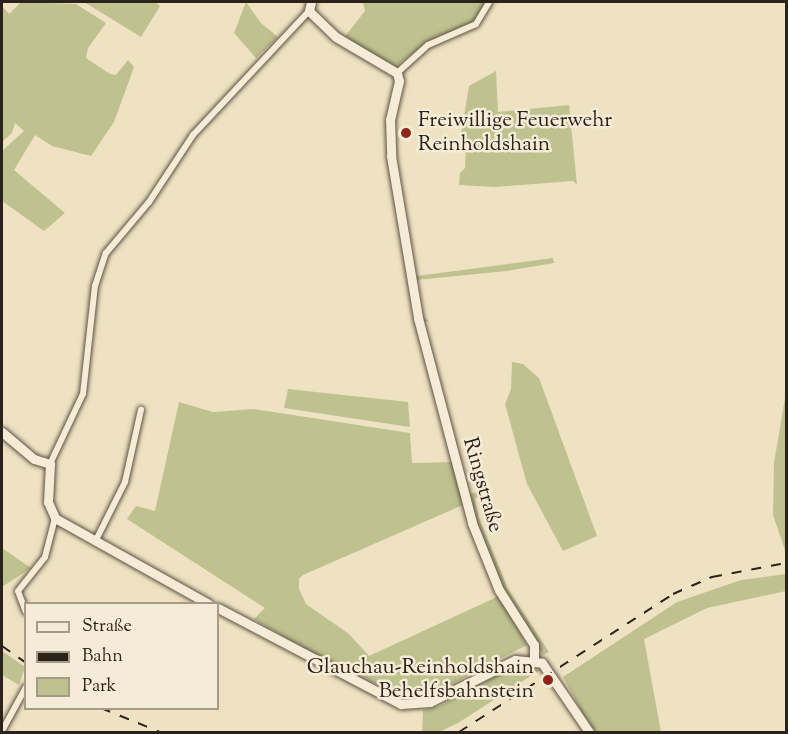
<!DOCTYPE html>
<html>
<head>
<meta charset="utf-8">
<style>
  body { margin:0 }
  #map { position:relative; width:788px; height:734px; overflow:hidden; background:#efe2c2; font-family:"Sorts Mill Goudy",serif }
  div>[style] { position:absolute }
  .green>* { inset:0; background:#bfc28f }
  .roads { filter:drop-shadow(0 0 2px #5c5243) drop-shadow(0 0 2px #5c5243) }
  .street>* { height:6px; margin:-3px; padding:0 3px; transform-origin:3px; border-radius:3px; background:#f5ecd7 }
  .secondary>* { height:9px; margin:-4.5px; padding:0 4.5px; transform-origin:4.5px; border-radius:4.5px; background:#f5ecd7 }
  .rail>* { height:2px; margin-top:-1px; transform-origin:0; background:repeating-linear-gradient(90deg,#2b2219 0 10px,transparent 0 20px) }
  .dots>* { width:16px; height:16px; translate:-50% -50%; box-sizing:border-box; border:3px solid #f5ecd7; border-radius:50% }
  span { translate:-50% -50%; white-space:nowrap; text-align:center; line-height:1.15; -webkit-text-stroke:5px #f5ecd7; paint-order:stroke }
  .poi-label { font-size:21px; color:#2b2219 }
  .left { translate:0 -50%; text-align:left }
  .right { translate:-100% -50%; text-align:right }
  .street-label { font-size:21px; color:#2b2219 }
  .frame { position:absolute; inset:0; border:3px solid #2b2219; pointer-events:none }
  .legend { position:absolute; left:24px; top:602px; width:195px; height:108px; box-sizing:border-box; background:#f5ecd7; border:2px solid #a49b8b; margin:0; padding:8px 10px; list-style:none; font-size:18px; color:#2b2219 }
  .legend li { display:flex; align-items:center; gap:12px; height:30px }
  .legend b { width:30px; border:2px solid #a49b8b }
</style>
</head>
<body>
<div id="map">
  <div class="green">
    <i style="clip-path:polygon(21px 2px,76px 4px,106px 23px,88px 48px,86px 58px,110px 74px,116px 75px,128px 60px,134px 67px,114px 122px,91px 156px,52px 146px,35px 135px,14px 170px,65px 213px,44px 231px,2px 201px,2px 151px,24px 131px,15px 123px,12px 133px,2px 142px,2px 6px,9px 14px)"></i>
    <i style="clip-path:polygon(84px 2px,155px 2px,160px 6px,141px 37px)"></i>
    <i style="clip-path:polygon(246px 2px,261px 23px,278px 37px,256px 58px,234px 33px)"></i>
    <i style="clip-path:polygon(363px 2px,487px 2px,476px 21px,426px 43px,396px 66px,343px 39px,365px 11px)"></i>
    <i style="clip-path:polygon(496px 71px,498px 112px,569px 105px,577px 185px,573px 181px,495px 187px,459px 185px,460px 173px,465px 168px,466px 144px,461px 134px,469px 86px)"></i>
    <i style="clip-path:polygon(553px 258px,554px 263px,507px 271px,416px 280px,423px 317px,429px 321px,422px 322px,414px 278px,417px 276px)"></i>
    <i style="clip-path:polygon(512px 362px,523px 364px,539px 378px,597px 536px,563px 551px,527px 484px,505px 404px,511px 389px)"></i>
    <i style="clip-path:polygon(288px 389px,408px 402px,410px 427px,284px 408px)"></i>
    <i style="clip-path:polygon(786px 392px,786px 553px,773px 515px,774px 463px)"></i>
    <i style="clip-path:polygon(179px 402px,213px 412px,254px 409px,410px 433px,412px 463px,454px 462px,463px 505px,303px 575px,299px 579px,299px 589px,306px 604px,349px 634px,369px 656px,499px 596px,527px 645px,432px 694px,404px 698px,305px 649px,254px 619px,265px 608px,127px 519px,136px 506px,155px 511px)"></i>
    <i style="clip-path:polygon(484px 491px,475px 499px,479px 518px,508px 589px,549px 652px,543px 655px,504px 590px,475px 519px,468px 494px)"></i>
    <i style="clip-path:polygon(2px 548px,31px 568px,2px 587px)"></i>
    <i style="clip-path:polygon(786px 574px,786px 591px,707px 608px,644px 639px,661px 732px,593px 732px,563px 677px,677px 602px,741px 580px)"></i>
    <i style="clip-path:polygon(2px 651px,25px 667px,19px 685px,2px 675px)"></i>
    <i style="clip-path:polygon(516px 665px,540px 670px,458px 723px,439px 732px,422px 732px,423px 710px,440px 706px)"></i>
  </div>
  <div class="roads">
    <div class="street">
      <i style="left:397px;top:73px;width:42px;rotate:-42.1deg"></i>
      <i style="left:428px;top:45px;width:52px;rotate:-23.6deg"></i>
      <i style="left:476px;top:24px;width:26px;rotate:-59deg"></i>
      <i style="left:50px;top:464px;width:77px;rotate:-64.8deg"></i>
      <i style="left:83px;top:394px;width:109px;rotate:-83.7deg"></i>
      <i style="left:95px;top:286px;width:35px;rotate:-72deg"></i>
      <i style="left:106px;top:253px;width:67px;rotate:-49.9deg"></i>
      <i style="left:149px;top:202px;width:80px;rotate:-56.7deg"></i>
      <i style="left:193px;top:135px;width:170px;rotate:-46.9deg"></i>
      <i style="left:95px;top:542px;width:67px;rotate:-63.4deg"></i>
      <i style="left:125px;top:482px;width:74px;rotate:-77.5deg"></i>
      <i style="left:26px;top:612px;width:22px;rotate:-111deg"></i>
      <i style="left:18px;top:591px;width:43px;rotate:-51.5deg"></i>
      <i style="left:45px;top:557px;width:40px;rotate:-75.6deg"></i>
      <i style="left:2px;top:731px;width:50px;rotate:-61.4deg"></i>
    </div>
    <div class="secondary">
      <i style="left:311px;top:2px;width:9px;rotate:103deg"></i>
      <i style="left:309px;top:11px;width:37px;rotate:44deg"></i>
      <i style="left:336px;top:37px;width:71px;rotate:30.5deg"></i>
      <i style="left:397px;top:73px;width:8px;rotate:76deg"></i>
      <i style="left:399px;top:81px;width:39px;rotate:103deg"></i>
      <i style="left:390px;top:119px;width:37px;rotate:88deg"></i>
      <i style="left:391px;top:156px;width:164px;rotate:80.5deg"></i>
      <i style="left:418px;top:318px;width:212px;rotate:75.2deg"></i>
      <i style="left:472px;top:523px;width:72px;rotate:68.1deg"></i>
      <i style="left:499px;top:590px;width:65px;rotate:57.5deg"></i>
      <i style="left:534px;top:645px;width:15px;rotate:90deg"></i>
      <i style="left:2px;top:432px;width:42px;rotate:40.2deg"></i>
      <i style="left:34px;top:459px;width:17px;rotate:17deg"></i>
      <i style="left:50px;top:464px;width:38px;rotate:93deg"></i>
      <i style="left:48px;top:502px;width:17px;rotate:66deg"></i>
      <i style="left:55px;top:518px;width:176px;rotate:29.2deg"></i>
      <i style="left:218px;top:608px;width:207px;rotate:27.7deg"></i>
      <i style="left:401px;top:704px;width:29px;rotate:-4deg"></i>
      <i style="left:430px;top:702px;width:95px;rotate:-26.3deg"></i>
      <i style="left:515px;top:660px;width:27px;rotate:6deg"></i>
      <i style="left:542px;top:663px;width:83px;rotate:55.7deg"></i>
    </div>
  </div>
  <div class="rail">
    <i style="left:2px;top:646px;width:29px;rotate:35deg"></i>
    <i style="left:101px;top:708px;width:64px;rotate:22.1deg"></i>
    <i style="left:459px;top:732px;width:255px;rotate:-32.8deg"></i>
    <i style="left:673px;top:594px;width:43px;rotate:-23.6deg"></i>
    <i style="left:712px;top:577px;width:75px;rotate:-10.7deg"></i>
  </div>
  <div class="dots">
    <i style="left:406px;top:133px;background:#8f2418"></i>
    <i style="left:548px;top:680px;background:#8f2418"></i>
  </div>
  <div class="poi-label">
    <span class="left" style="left:418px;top:133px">Freiwillige Feuerwehr<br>Reinholdshain</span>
    <span class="right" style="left:534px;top:680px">Glauchau-Reinholdshain<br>Behelfsbahnstein</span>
  </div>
  <div class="street-label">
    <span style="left:482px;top:485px;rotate:74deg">Ringstraße</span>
  </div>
  <div class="frame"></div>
  <ul class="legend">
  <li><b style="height:8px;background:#f5ecd7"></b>Straße</li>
  <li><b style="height:8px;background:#2b2219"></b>Bahn</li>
  <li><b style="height:16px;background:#bfc28f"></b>Park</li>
  </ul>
</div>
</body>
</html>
